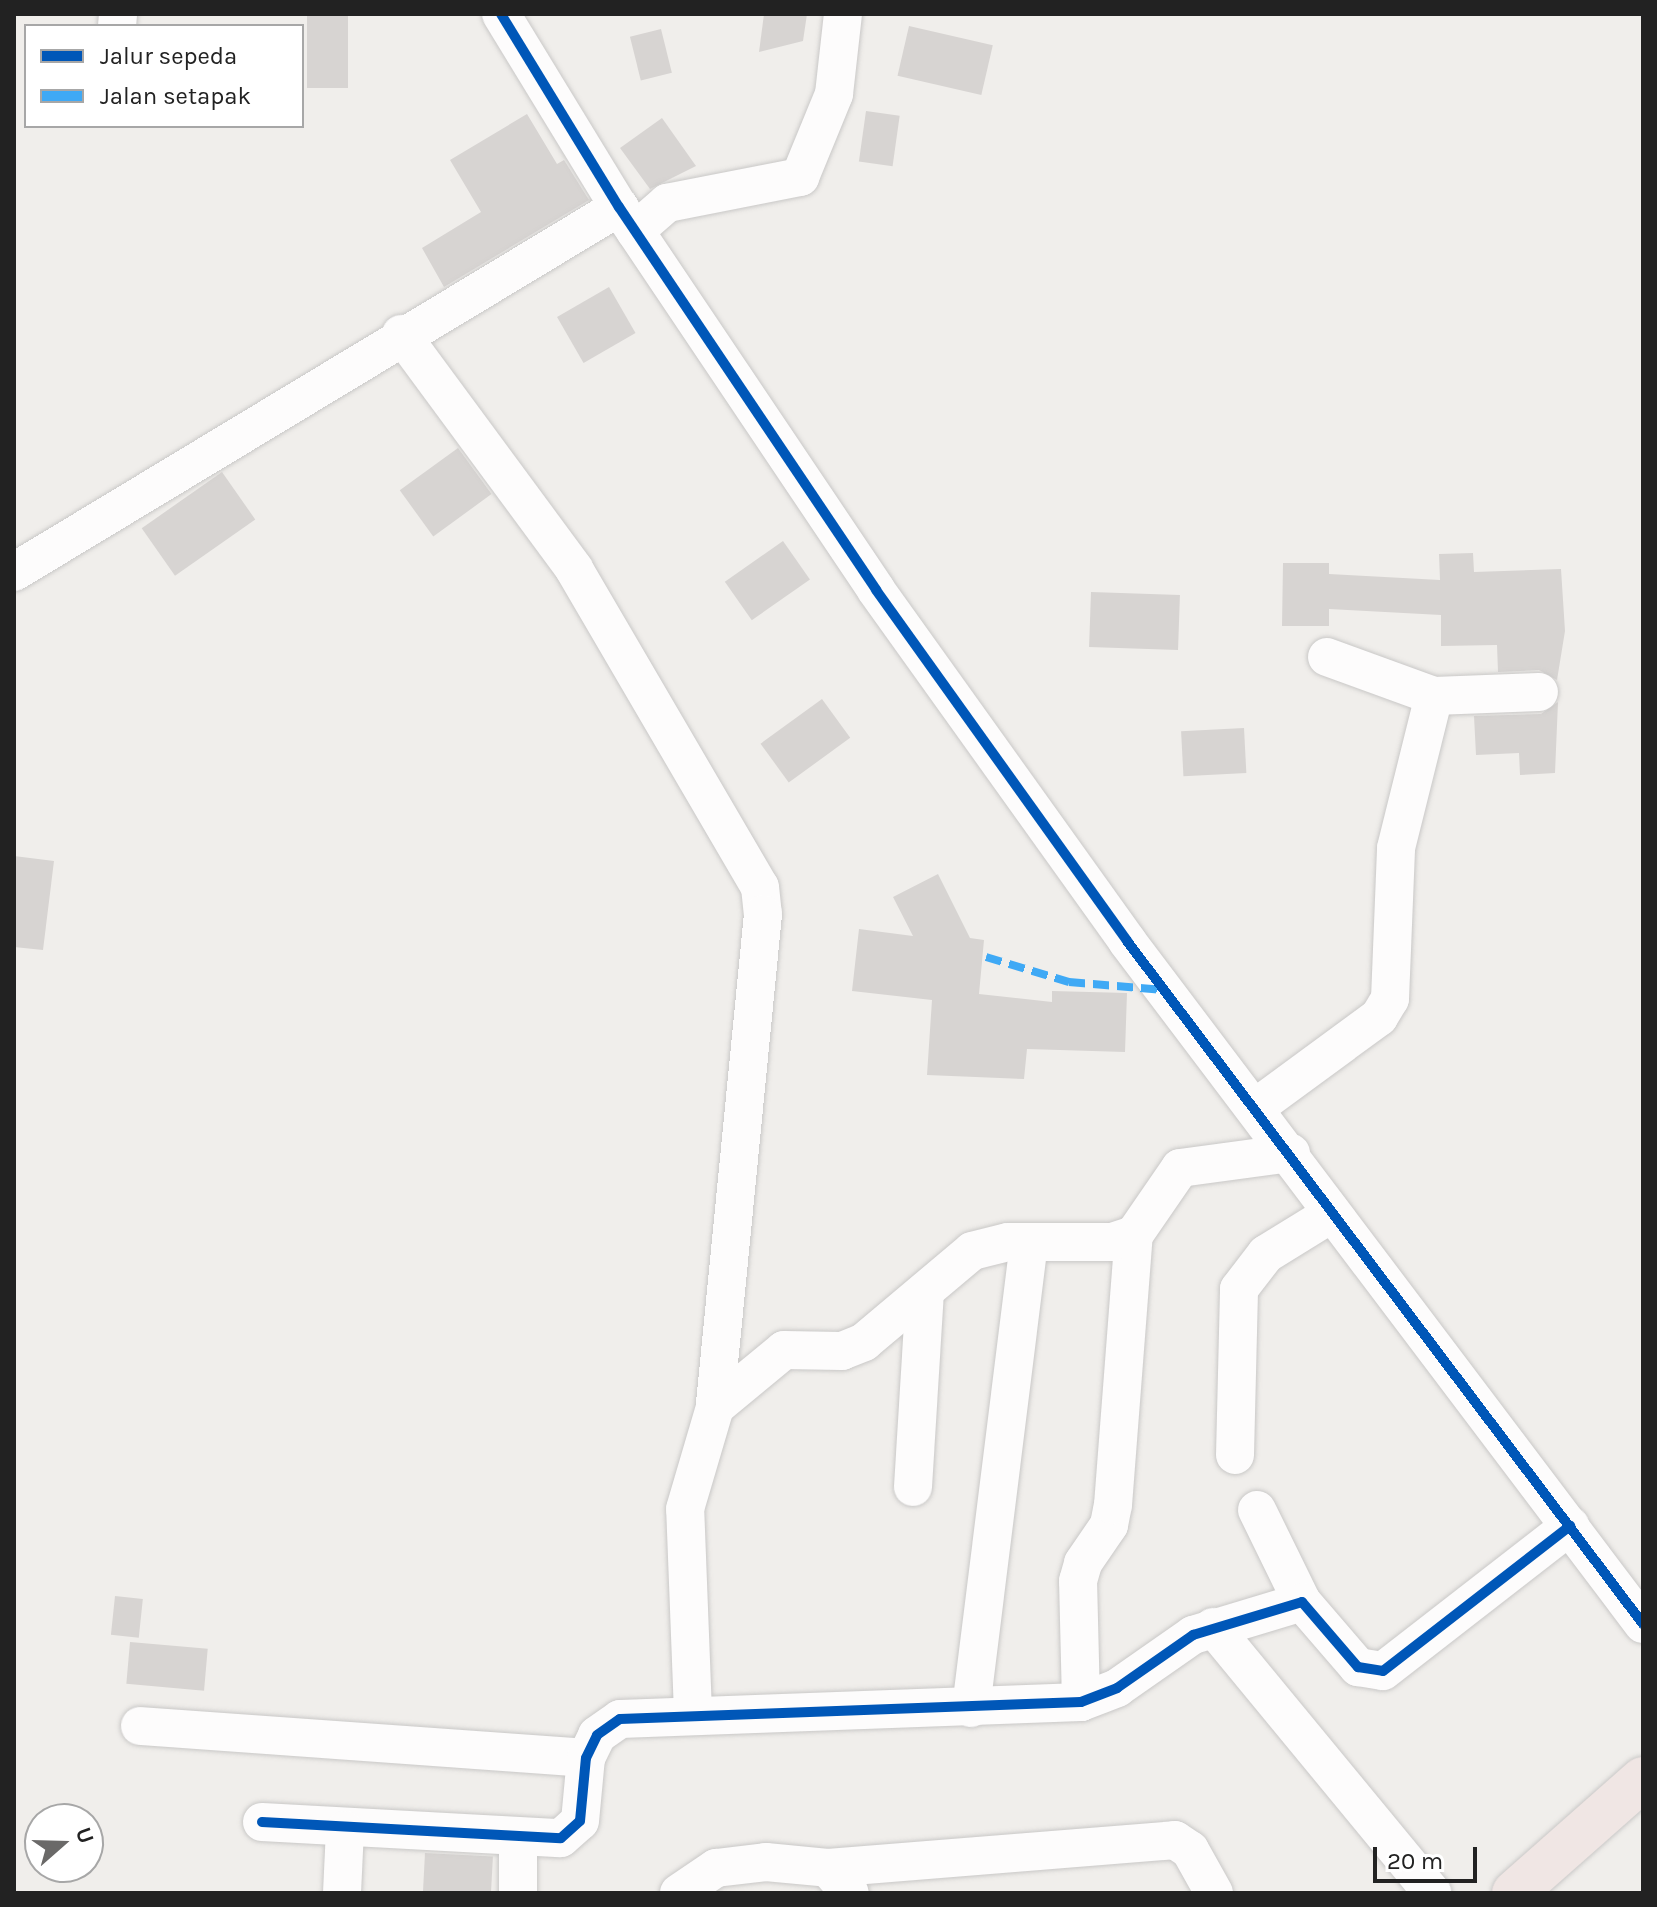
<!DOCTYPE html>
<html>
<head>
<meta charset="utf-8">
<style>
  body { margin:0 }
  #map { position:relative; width:1657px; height:1907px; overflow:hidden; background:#f0eeeb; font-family:Karla,sans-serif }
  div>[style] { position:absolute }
  .building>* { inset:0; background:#d7d4d2; transform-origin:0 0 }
  .roads { filter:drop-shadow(0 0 2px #c9c8c7) drop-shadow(0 0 2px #c9c8c7) }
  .minor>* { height:38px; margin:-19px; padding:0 19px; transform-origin:19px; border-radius:19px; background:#fdfcfc }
  .trunk>* { height:44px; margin:-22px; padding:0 22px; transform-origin:22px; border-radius:22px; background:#f0e6e4 }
  .quiet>* { height:8px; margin-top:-4px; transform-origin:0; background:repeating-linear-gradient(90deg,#3fa9f5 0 16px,transparent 0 24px) }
  .cycleway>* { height:10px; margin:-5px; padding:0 5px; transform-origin:5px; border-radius:5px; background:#0057b8 }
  span { translate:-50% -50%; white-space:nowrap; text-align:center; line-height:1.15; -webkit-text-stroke:7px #fff; paint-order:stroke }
  .frame { position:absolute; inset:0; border:16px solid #222; pointer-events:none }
  .legend { position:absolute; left:24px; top:24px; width:280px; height:104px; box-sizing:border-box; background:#fff; border:2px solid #a7a7a7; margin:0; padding:10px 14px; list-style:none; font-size:24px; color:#222 }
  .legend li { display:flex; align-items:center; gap:16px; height:40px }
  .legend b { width:40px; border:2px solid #a7a7a7 }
  .north { position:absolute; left:24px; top:1803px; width:80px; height:80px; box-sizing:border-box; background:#fff; border:2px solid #a7a7a7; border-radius:50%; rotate:70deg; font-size:22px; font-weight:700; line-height:32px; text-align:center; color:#222 }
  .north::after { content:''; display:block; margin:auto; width:28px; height:36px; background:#6a6968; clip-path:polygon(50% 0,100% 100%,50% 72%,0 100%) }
  .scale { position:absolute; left:1373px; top:1847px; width:104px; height:36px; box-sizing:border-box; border:4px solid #222; border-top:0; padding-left:10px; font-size:24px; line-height:28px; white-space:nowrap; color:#222; -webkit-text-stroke:6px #fff; paint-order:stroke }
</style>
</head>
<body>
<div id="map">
  <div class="building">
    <i style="left:307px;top:14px;width:41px;height:74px"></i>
    <i style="clip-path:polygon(764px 14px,807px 14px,803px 41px,759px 52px)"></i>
    <i style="left:909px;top:26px;width:86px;height:51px;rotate:13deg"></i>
    <i style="left:661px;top:29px;width:45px;height:32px;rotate:76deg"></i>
    <i style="left:866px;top:111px;width:34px;height:51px;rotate:8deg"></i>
    <i style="clip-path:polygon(527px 114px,557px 164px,564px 160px,589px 200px,444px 287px,422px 248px,481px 212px,450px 160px)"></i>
    <i style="clip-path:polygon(662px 118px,696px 166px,650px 189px,620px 148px)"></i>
    <i style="left:609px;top:287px;width:53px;height:60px;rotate:60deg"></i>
    <i style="left:458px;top:448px;width:57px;height:72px;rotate:54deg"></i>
    <i style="left:222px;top:472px;width:58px;height:98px;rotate:55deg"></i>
    <i style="left:783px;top:541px;width:47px;height:71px;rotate:55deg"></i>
    <i style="clip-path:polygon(1473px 553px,1474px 572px,1561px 569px,1565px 631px,1557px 680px,1539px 670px,1498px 672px,1497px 645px,1441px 646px,1441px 615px,1329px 609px,1329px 626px,1282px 626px,1283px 563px,1329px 563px,1329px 574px,1440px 580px,1439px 554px)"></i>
    <i style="left:1091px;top:592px;width:89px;height:55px;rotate:2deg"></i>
    <i style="left:822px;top:699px;width:48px;height:76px;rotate:54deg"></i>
    <i style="clip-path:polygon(1558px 702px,1555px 773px,1520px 775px,1519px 753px,1476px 755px,1474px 716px,1541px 714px)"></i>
    <i style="left:1244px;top:728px;width:45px;height:63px;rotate:87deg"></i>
    <i style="clip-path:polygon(14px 856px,54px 861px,43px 950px,14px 947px)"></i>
    <i style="clip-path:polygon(938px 874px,970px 938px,984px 940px,979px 994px,1052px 1002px,1052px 991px,1127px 993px,1125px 1052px,1027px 1049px,1024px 1079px,927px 1075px,932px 1000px,852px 991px,859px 929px,913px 936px,893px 897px)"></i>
    <i style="left:115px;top:1596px;width:28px;height:39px;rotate:6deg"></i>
    <i style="left:130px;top:1642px;width:78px;height:42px;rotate:5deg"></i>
    <i style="left:425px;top:1853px;width:68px;height:40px;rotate:3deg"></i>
  </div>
  <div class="roads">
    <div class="minor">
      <i style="left:501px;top:14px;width:226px;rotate:58.6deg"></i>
      <i style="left:619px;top:207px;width:461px;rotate:56.1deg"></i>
      <i style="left:876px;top:590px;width:432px;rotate:54.4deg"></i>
      <i style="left:1127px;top:941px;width:856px;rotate:52.93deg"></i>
      <i style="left:117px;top:26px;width:12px;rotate:-85deg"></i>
      <i style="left:635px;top:231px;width:43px;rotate:-41.2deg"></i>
      <i style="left:667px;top:203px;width:136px;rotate:-11.1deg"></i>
      <i style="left:800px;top:177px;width:90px;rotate:-67.7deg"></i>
      <i style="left:834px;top:94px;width:81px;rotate:-83.6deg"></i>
      <i style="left:401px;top:334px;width:292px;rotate:53.6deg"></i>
      <i style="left:574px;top:569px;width:368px;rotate:59.7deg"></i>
      <i style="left:760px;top:887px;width:27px;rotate:84deg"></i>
      <i style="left:763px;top:914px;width:495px;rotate:95.6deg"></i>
      <i style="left:14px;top:572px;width:707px;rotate:-31.1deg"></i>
      <i style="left:1327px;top:657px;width:114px;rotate:20deg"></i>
      <i style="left:1434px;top:696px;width:105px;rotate:-2.2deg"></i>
      <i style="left:1255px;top:1108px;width:154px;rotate:-36.3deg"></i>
      <i style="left:1379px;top:1017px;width:21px;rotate:-59deg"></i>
      <i style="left:1390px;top:999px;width:151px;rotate:-87.7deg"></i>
      <i style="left:1396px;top:848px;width:157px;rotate:-76deg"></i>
      <i style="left:1235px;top:1455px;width:166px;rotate:-88.6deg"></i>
      <i style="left:1239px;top:1289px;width:44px;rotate:-52.4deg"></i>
      <i style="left:1266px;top:1254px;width:76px;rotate:-31.6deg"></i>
      <i style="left:913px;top:1487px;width:195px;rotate:-86.5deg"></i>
      <i style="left:1257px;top:1510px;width:102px;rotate:63.9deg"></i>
      <i style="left:1213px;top:1627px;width:345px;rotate:50.5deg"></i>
      <i style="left:1081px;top:1702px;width:121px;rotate:-91.4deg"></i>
      <i style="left:1078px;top:1581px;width:19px;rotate:-74deg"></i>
      <i style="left:1083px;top:1563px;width:46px;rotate:-55.6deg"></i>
      <i style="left:1109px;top:1525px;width:20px;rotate:-79deg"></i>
      <i style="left:1113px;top:1505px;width:271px;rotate:-85.6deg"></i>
      <i style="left:971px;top:1708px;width:469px;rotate:-82.9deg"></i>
      <i style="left:693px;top:1713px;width:204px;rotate:-92.2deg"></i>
      <i style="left:685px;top:1509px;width:106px;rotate:-73.6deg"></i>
      <i style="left:715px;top:1407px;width:89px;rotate:-39.6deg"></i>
      <i style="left:784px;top:1350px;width:58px;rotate:1deg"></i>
      <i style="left:842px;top:1351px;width:24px;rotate:-22deg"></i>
      <i style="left:864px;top:1342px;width:141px;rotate:-40.1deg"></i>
      <i style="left:972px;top:1251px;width:37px;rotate:-14deg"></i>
      <i style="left:1008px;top:1242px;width:104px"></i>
      <i style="left:1112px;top:1242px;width:23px;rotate:-18deg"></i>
      <i style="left:1134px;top:1235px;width:81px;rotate:-55.5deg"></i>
      <i style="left:1180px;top:1168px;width:112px;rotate:-7.7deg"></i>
      <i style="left:140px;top:1726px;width:447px;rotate:4.1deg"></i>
      <i style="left:262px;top:1822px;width:299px;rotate:3.1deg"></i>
      <i style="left:561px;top:1838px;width:25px;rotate:-42deg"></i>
      <i style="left:580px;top:1821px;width:63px;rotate:-84.6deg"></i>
      <i style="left:586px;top:1758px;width:25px;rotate:-64deg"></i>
      <i style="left:597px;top:1735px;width:28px;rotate:-35deg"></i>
      <i style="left:620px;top:1719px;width:461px;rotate:-2.1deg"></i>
      <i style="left:1081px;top:1702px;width:39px;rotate:-21deg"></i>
      <i style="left:1117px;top:1688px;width:93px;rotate:-34.9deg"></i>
      <i style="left:1193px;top:1635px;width:114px;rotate:-16.8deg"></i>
      <i style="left:1302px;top:1602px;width:86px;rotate:49.3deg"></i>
      <i style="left:1358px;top:1667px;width:25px;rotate:9deg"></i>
      <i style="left:1383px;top:1671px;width:237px;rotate:-37.8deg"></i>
      <i style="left:828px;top:1868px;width:348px;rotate:-4.6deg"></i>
      <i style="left:1175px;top:1840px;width:18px;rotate:34deg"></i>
      <i style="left:1190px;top:1850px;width:49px;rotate:60.8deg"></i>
      <i style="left:342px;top:1893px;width:63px;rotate:-87.3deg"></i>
      <i style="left:518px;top:1893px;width:54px;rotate:-90deg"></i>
      <i style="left:679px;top:1893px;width:45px;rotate:-34deg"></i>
      <i style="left:716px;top:1868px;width:50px;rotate:-6.8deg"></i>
      <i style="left:766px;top:1862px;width:62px;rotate:5.5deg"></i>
      <i style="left:828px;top:1868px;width:33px;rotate:49deg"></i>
    </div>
    <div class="trunk">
      <i style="left:1514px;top:1893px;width:172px;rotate:-41.5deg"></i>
    </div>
  </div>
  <div class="quiet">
    <i style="left:986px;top:957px;width:87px;rotate:16.8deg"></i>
    <i style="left:1069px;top:982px;width:95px;rotate:4.8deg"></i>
  </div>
  <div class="cycleway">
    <i style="left:501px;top:14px;width:226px;rotate:58.6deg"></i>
    <i style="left:619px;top:207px;width:461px;rotate:56.1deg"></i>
    <i style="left:876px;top:590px;width:432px;rotate:54.4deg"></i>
    <i style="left:1127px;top:941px;width:856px;rotate:52.93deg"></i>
    <i style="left:262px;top:1822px;width:299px;rotate:3.1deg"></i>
    <i style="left:561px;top:1838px;width:25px;rotate:-42deg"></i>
    <i style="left:580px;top:1821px;width:63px;rotate:-84.6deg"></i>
    <i style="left:586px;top:1758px;width:25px;rotate:-64deg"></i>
    <i style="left:597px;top:1735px;width:28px;rotate:-35deg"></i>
    <i style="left:620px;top:1719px;width:461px;rotate:-2.1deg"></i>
    <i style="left:1081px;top:1702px;width:39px;rotate:-21deg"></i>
    <i style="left:1117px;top:1688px;width:93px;rotate:-34.9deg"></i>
    <i style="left:1193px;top:1635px;width:114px;rotate:-16.8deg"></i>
    <i style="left:1302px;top:1602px;width:86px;rotate:49.3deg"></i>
    <i style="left:1358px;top:1667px;width:25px;rotate:9deg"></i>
    <i style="left:1383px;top:1671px;width:237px;rotate:-37.8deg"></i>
  </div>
  <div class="frame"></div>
  <ul class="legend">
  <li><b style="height:10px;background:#0057b8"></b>Jalur sepeda</li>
  <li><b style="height:10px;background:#3fa9f5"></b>Jalan setapak</li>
  </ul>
  <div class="north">U</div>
  <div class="scale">20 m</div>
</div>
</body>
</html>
